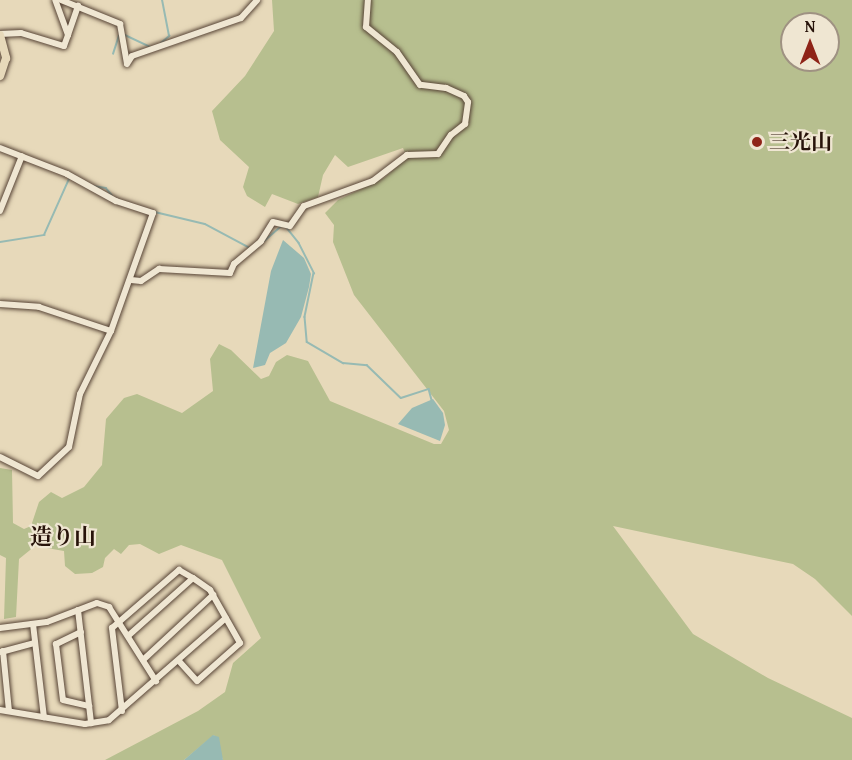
<!DOCTYPE html>
<html>
<head>
<meta charset="utf-8">
<style>
  body { margin:0 }
  #map { position:relative; width:852px; height:760px; overflow:hidden; background:#e7d9ba; font-family:"Gentium Book Plus","Noto Serif JP",serif }
  div>[style] { position:absolute }
  .green>* { inset:0; background:#b7bf8f }
  .water>* { inset:0; background:#97bab3 }
  .stream>* { height:1.5px; margin:-0.75px; padding:0 0.75px; transform-origin:0.75px; border-radius:0.75px; background:#97bab3 }
  .roads { filter:drop-shadow(0 0 2px #574436) drop-shadow(0 0 2px #574436) }
  .minor>* { height:6px; margin:-3px; padding:0 3px; transform-origin:3px; border-radius:3px; background:#efe6d2 }
  .major>* { height:8px; margin:-4px; padding:0 4px; transform-origin:4px; border-radius:4px; background:#e7d9ba }
  .dots>* { width:16px; height:16px; translate:-50% -50%; box-sizing:border-box; border:3px solid #efe6d2; border-radius:50% }
  span { translate:-50% -50%; white-space:nowrap; text-align:center; line-height:1.15; -webkit-text-stroke:4.5px #efe6d2; paint-order:stroke }
  .poi-label { font-size:21px; color:#27130a; font-weight:700 }
  .left { translate:0 -50%; text-align:left }
  .neighbourhood-label { font-size:22px; color:#27130a; font-weight:700 }
  .north { position:absolute; left:780px; top:12px; width:60px; height:60px; box-sizing:border-box; background:#efe6d2; border:2px solid #9f9282; border-radius:50%; rotate:0deg; font-size:16px; font-weight:700; line-height:24px; text-align:center; color:#27130a }
  .north::after { content:''; display:block; margin:auto; width:21px; height:27px; background:#8f2418; clip-path:polygon(50% 0,100% 100%,50% 72%,0 100%) }
</style>
</head>
<body>
<div id="map">
  <div class="green">
    <i style="clip-path:polygon(evenodd,272px 0,852px 0,852px 616px,815px 579px,793px 564px,613px 526px,693px 634px,768px 678px,852px 718px,852px 760px,223px 760px,214px 735px,184px 760px,105px 760px,198px 711px,225px 692px,233px 663px,261px 638px,222px 560px,181px 545px,159px 554px,140px 544px,129px 545px,121px 554px,114px 549px,105px 558px,103px 567px,92px 573px,75px 574px,65px 566px,64px 551px,35px 546px,19px 559px,16px 617px,4px 619px,6px 558px,0 555px,0 468px,12px 470px,13px 523px,24px 529px,31px 526px,39px 502px,51px 492px,62px 498px,84px 487px,102px 465px,106px 419px,124px 398px,137px 394px,182px 413px,213px 391px,210px 359px,219px 344px,231px 350px,261px 379px,269px 376px,276px 362px,287px 355px,308px 361px,330px 401px,434px 444px,441px 444px,449px 430px,444px 411px,354px 295px,333px 242px,334px 225px,325px 213px,338px 200px,384px 178px,407px 158px,403px 148px,348px 167px,335px 155px,323px 175px,318px 197px,298px 204px,272px 194px,265px 207px,247px 196px,243px 187px,249px 167px,220px 140px,212px 111px,245px 76px,274px 31px,272px 0,792px 24px,828px 24px,828px 60px,792px 60px,792px 24px)"></i>
  </div>
  <div class="water">
    <i style="clip-path:polygon(283px 240px,304px 258px,311px 274px,309px 287px,301px 317px,286px 343px,270px 353px,265px 365px,253px 368px,271px 271px)"></i>
    <i style="clip-path:polygon(433px 399px,443px 413px,445px 425px,440px 441px,398px 424px,412px 408px)"></i>
    <i style="clip-path:polygon(213px 735px,219px 737px,223px 760px,184px 760px)"></i>
  </div>
  <div class="stream">
    <i style="left:123px;top:34px;width:31px;rotate:25deg"></i>
    <i style="left:161px;top:43px;width:11px;rotate:-41deg"></i>
    <i style="left:169px;top:36px;width:37px;rotate:-101deg"></i>
    <i style="left:113px;top:54px;width:19px;rotate:-72deg"></i>
    <i style="left:93px;top:186px;width:13px;rotate:9deg"></i>
    <i style="left:106px;top:188px;width:9px;rotate:49deg"></i>
    <i style="left:155px;top:212px;width:51px;rotate:13.5deg"></i>
    <i style="left:205px;top:224px;width:51px;rotate:28.1deg"></i>
    <i style="left:287px;top:228px;width:19px;rotate:51deg"></i>
    <i style="left:299px;top:243px;width:34px;rotate:63deg"></i>
    <i style="left:314px;top:273px;width:45px;rotate:101.6deg"></i>
    <i style="left:305px;top:317px;width:25px;rotate:85deg"></i>
    <i style="left:307px;top:342px;width:42px;rotate:30.3deg"></i>
    <i style="left:343px;top:363px;width:24px;rotate:5deg"></i>
    <i style="left:367px;top:365px;width:47px;rotate:44.1deg"></i>
    <i style="left:401px;top:398px;width:29px;rotate:-18deg"></i>
    <i style="left:429px;top:389px;width:11px;rotate:75deg"></i>
    <i style="left:0;top:242px;width:45px;rotate:-9deg"></i>
    <i style="left:44px;top:235px;width:61px;rotate:-65.9deg"></i>
    <i style="left:255px;top:249px;width:33px;rotate:-41deg"></i>
  </div>
  <div class="roads">
    <div class="minor">
      <i style="left:61px;top:0;width:64px;rotate:22.1deg"></i>
      <i style="left:120px;top:24px;width:40px;rotate:80deg"></i>
      <i style="left:0;top:34px;width:21px;rotate:-3deg"></i>
      <i style="left:21px;top:33px;width:45px;rotate:16.8deg"></i>
      <i style="left:64px;top:46px;width:12px;rotate:-70deg"></i>
      <i style="left:68px;top:35px;width:37px;rotate:-110deg"></i>
      <i style="left:68px;top:35px;width:31px;rotate:-71deg"></i>
      <i style="left:127px;top:64px;width:9px;rotate:-58deg"></i>
      <i style="left:132px;top:56px;width:115px;rotate:-19.2deg"></i>
      <i style="left:241px;top:18px;width:24px;rotate:-48deg"></i>
      <i style="left:0;top:148px;width:72px;rotate:21.2deg"></i>
      <i style="left:67px;top:174px;width:56px;rotate:28.9deg"></i>
      <i style="left:116px;top:201px;width:39px;rotate:18deg"></i>
      <i style="left:153px;top:213px;width:125px;rotate:109.6deg"></i>
      <i style="left:111px;top:331px;width:70px;rotate:116.2deg"></i>
      <i style="left:80px;top:394px;width:54px;rotate:101.7deg"></i>
      <i style="left:69px;top:447px;width:42px;rotate:136.9deg"></i>
      <i style="left:38px;top:476px;width:42px;rotate:-153.4deg"></i>
      <i style="left:0;top:211px;width:59px;rotate:-68.2deg"></i>
      <i style="left:131px;top:280px;width:10px;rotate:6deg"></i>
      <i style="left:141px;top:281px;width:22px;rotate:-34deg"></i>
      <i style="left:159px;top:269px;width:71px;rotate:3.2deg"></i>
      <i style="left:230px;top:273px;width:10px;rotate:-66deg"></i>
      <i style="left:234px;top:264px;width:35px;rotate:-40deg"></i>
      <i style="left:261px;top:241px;width:22px;rotate:-58deg"></i>
      <i style="left:273px;top:222px;width:17px;rotate:13deg"></i>
      <i style="left:290px;top:226px;width:24px;rotate:-55deg"></i>
      <i style="left:304px;top:206px;width:73px;rotate:-19.9deg"></i>
      <i style="left:373px;top:181px;width:43px;rotate:-37.4deg"></i>
      <i style="left:407px;top:155px;width:31px;rotate:-2deg"></i>
      <i style="left:438px;top:154px;width:23px;rotate:-56deg"></i>
      <i style="left:451px;top:135px;width:18px;rotate:-38deg"></i>
      <i style="left:465px;top:124px;width:22px;rotate:-82deg"></i>
      <i style="left:468px;top:102px;width:7px;rotate:-124deg"></i>
      <i style="left:464px;top:96px;width:20px;rotate:-156deg"></i>
      <i style="left:446px;top:88px;width:26px;rotate:-173deg"></i>
      <i style="left:420px;top:85px;width:40px;rotate:-124.9deg"></i>
      <i style="left:397px;top:52px;width:40px;rotate:-141deg"></i>
      <i style="left:366px;top:27px;width:27px;rotate:-86deg"></i>
      <i style="left:0;top:304px;width:39px;rotate:4deg"></i>
      <i style="left:39px;top:307px;width:76px;rotate:18.4deg"></i>
      <i style="left:78px;top:610px;width:114px;rotate:83.4deg"></i>
      <i style="left:33px;top:624px;width:94px;rotate:83.3deg"></i>
      <i style="left:0;top:628px;width:47px;rotate:-7.3deg"></i>
      <i style="left:47px;top:622px;width:53px;rotate:-20.8deg"></i>
      <i style="left:97px;top:603px;width:13px;rotate:18deg"></i>
      <i style="left:109px;top:607px;width:88px;rotate:57.6deg"></i>
      <i style="left:81px;top:632px;width:28px;rotate:154deg"></i>
      <i style="left:56px;top:644px;width:56px;rotate:82.9deg"></i>
      <i style="left:63px;top:700px;width:27px;rotate:13deg"></i>
      <i style="left:128px;top:636px;width:87px;rotate:-41.7deg"></i>
      <i style="left:193px;top:578px;width:21px;rotate:35deg"></i>
      <i style="left:210px;top:590px;width:61px;rotate:60.5deg"></i>
      <i style="left:240px;top:643px;width:57px;rotate:138.5deg"></i>
      <i style="left:197px;top:681px;width:27px;rotate:-132deg"></i>
      <i style="left:3px;top:651px;width:60px;rotate:84.3deg"></i>
      <i style="left:1px;top:652px;width:35px;rotate:-15deg"></i>
      <i style="left:143px;top:660px;width:96px;rotate:-42.9deg"></i>
      <i style="left:0;top:710px;width:86px;rotate:9.4deg"></i>
      <i style="left:85px;top:724px;width:24px;rotate:-9deg"></i>
      <i style="left:109px;top:720px;width:155px;rotate:-41.1deg"></i>
      <i style="left:122px;top:711px;width:84px;rotate:-96.9deg"></i>
      <i style="left:112px;top:628px;width:89px;rotate:-40.9deg"></i>
      <i style="left:179px;top:570px;width:16px;rotate:30deg"></i>
    </div>
    <div class="major">
      <i style="left:0;top:35px;width:24px;rotate:75deg"></i>
      <i style="left:6px;top:58px;width:19px;rotate:108deg"></i>
    </div>
  </div>
  <div class="dots">
    <i style="left:757px;top:142px;background:#8f2418"></i>
  </div>
  <div class="poi-label">
    <span class="left" style="left:769px;top:142px">三光山</span>
  </div>
  <div class="neighbourhood-label">
    <span style="left:63px;top:537px">造り山</span>
  </div>
  <div class="north">N</div>
</div>
</body>
</html>
